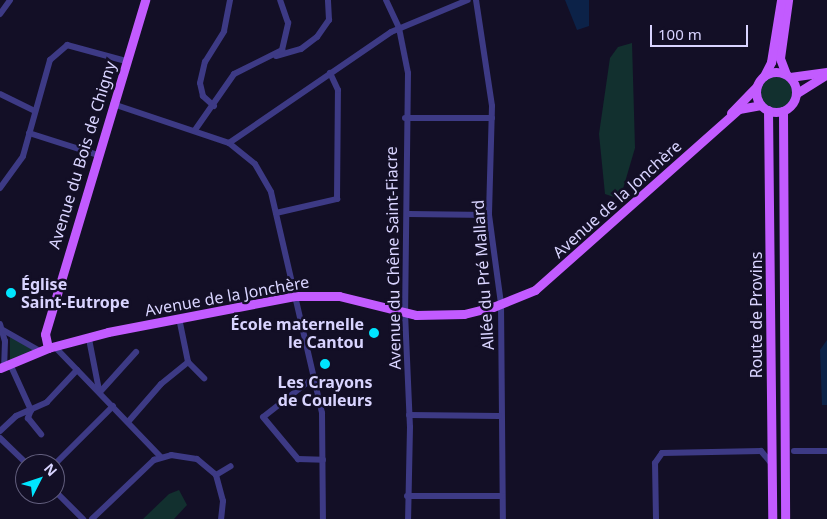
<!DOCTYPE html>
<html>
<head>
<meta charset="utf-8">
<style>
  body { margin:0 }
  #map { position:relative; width:827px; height:519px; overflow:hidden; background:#130f26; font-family:"Noto Sans",sans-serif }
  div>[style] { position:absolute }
  .green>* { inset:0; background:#12302f }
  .round { border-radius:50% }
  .water>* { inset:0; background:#0c2248 }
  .minor>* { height:6px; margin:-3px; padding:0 3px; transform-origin:3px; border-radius:3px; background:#3d3a85 }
  .major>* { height:9px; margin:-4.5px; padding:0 4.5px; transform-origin:4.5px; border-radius:4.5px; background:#c25bff }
  .major>.ring { margin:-4.5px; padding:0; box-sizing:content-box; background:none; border:9px solid #c25bff; border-radius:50% }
  .dots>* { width:14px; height:14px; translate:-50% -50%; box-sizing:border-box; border:2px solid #130f26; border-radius:50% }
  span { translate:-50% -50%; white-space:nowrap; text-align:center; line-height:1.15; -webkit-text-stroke:5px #130f26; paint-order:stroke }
  .street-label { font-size:16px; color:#d9d4ff }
  .poi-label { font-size:16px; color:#d9d4ff; font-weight:700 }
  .left { translate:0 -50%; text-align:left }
  .right { translate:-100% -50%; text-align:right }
  .north { position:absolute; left:15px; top:454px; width:50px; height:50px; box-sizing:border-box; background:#130f26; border:1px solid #625e7d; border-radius:50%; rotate:49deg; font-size:14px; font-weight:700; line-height:20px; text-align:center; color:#d9d4ff }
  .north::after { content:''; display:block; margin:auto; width:18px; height:22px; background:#00e5ff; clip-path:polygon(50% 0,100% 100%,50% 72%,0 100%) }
  .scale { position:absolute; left:650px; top:25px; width:98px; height:22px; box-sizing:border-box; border:2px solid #d9d4ff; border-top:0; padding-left:6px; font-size:15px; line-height:18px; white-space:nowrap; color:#d9d4ff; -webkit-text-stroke:4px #130f26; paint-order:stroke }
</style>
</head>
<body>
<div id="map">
  <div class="green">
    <i style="clip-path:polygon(632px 43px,635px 148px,620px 199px,605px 194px,599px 134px,610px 58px,618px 47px)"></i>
    <i class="round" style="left:759px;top:75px;width:34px;height:34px"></i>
    <i style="clip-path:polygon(10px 337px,34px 350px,10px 360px)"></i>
    <i style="clip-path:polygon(179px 490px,187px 505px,174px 519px,143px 519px,169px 494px)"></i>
  </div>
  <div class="water">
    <i style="clip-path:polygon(565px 0,589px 0,589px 26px,577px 30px)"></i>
    <i style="clip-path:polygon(827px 340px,827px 405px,822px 405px,820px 350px)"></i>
  </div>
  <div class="minor">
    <i style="left:386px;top:0;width:31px;rotate:65deg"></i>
    <i style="left:399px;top:28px;width:46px;rotate:78.7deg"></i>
    <i style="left:408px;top:73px;width:240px;rotate:90.7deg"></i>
    <i style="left:405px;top:313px;width:114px;rotate:87.5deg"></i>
    <i style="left:410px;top:427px;width:92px;rotate:91.2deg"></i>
    <i style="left:476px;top:0;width:107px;rotate:81.4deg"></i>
    <i style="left:492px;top:106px;width:109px;rotate:91.6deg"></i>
    <i style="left:489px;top:215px;width:90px;rotate:82.3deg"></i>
    <i style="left:501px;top:304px;width:215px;rotate:89.5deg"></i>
    <i style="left:0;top:14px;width:17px;rotate:-54deg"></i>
    <i style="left:276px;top:56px;width:26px;rotate:-16deg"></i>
    <i style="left:301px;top:49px;width:20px;rotate:-37deg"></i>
    <i style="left:317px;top:37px;width:21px;rotate:-55deg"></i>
    <i style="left:329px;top:20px;width:20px;rotate:-93deg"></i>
    <i style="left:0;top:94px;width:39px;rotate:26deg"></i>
    <i style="left:113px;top:104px;width:122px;rotate:18.6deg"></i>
    <i style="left:229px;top:143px;width:33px;rotate:39deg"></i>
    <i style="left:255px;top:164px;width:32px;rotate:60deg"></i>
    <i style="left:271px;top:192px;width:227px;rotate:77deg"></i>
    <i style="left:322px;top:413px;width:106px;rotate:89.5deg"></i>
    <i style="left:214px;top:106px;width:15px;rotate:-138deg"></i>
    <i style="left:203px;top:96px;width:13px;rotate:-103deg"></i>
    <i style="left:200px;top:83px;width:22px;rotate:-77deg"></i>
    <i style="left:205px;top:62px;width:36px;rotate:-58deg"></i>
    <i style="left:224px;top:31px;width:32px;rotate:-79deg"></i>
    <i style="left:405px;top:118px;width:87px"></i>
    <i style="left:195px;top:130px;width:68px;rotate:-55.1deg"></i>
    <i style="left:234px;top:74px;width:54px;rotate:-26.6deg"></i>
    <i style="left:282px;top:50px;width:28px;rotate:-77deg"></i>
    <i style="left:288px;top:23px;width:24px;rotate:-109deg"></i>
    <i style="left:29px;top:133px;width:72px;rotate:17.7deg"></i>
    <i style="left:229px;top:143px;width:196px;rotate:-34.4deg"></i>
    <i style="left:391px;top:32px;width:83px;rotate:-22.6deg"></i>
    <i style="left:0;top:188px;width:39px;rotate:-54deg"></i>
    <i style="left:23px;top:156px;width:100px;rotate:-74.3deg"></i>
    <i style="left:50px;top:60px;width:23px;rotate:-41deg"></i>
    <i style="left:67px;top:45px;width:61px;rotate:15.2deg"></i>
    <i style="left:276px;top:213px;width:63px;rotate:-12.9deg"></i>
    <i style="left:337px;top:199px;width:109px;rotate:-89.5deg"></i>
    <i style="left:338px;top:90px;width:19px;rotate:-115deg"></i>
    <i style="left:409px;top:214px;width:80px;rotate:0.7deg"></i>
    <i style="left:179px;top:318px;width:45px;rotate:78.4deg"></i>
    <i style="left:188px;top:362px;width:23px;rotate:45deg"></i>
    <i style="left:0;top:324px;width:18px;rotate:74deg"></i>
    <i style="left:5px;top:341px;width:25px;rotate:92deg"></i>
    <i style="left:3px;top:330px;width:43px;rotate:29.6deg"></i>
    <i style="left:89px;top:339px;width:52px;rotate:78.9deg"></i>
    <i style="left:54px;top:346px;width:153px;rotate:46.1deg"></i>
    <i style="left:10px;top:364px;width:51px;rotate:65.5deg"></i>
    <i style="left:31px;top:410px;width:9px;rotate:111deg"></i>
    <i style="left:28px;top:418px;width:21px;rotate:51deg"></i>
    <i style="left:313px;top:378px;width:63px;rotate:142deg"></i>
    <i style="left:263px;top:417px;width:55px;rotate:50.2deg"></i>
    <i style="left:298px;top:459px;width:25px;rotate:2deg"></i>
    <i style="left:100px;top:392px;width:54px;rotate:-48deg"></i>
    <i style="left:409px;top:415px;width:90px;rotate:0.6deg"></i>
    <i style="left:128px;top:422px;width:50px;rotate:-49deg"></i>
    <i style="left:161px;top:384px;width:35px;rotate:-39deg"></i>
    <i style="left:0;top:431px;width:22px;rotate:-43deg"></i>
    <i style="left:16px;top:416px;width:34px;rotate:-24deg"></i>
    <i style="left:47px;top:402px;width:44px;rotate:-46.8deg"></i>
    <i style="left:0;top:438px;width:37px;rotate:44deg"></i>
    <i style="left:794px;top:451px;width:33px"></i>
    <i style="left:55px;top:464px;width:82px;rotate:-45deg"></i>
    <i style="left:216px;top:475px;width:17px;rotate:-31deg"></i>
    <i style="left:55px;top:491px;width:40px;rotate:45deg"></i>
    <i style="left:407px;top:496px;width:95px"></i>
    <i style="left:92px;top:519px;width:86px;rotate:-43.6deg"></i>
    <i style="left:154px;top:460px;width:18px;rotate:-16deg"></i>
    <i style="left:171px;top:455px;width:26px;rotate:9deg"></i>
    <i style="left:197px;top:459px;width:25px;rotate:40deg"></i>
    <i style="left:216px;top:475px;width:27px;rotate:75deg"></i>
    <i style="left:223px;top:501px;width:18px;rotate:96deg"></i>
    <i style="left:656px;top:519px;width:56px;rotate:-91deg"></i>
    <i style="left:655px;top:463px;width:12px;rotate:-55deg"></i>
    <i style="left:662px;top:453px;width:99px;rotate:-1.2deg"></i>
    <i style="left:761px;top:451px;width:16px;rotate:50deg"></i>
  </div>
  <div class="major">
    <i class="ring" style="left:756px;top:72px;width:31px;height:31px"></i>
    <i style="left:786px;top:74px;width:17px;rotate:-111deg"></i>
    <i style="left:780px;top:58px;width:59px;rotate:-82.1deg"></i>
    <i style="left:764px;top:76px;width:16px;rotate:-63deg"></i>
    <i style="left:771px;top:62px;width:63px;rotate:-80.8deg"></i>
    <i style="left:790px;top:77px;width:37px;rotate:-8deg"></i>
    <i style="left:797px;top:93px;width:34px;rotate:-32deg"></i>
    <i style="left:768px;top:110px;width:409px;rotate:89.4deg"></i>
    <i style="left:783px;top:111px;width:408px;rotate:89.7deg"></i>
    <i style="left:731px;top:113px;width:37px;rotate:-46deg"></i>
    <i style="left:48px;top:348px;width:14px;rotate:-102deg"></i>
    <i style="left:45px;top:334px;width:349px;rotate:-73.3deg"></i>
    <i style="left:0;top:368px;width:52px;rotate:-22.6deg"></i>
    <i style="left:48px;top:348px;width:62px;rotate:-14.9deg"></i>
    <i style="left:108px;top:332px;width:190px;rotate:-10.9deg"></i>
    <i style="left:295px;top:296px;width:44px"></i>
    <i style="left:339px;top:296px;width:79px;rotate:13.9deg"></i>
    <i style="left:416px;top:315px;width:48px;rotate:-1.2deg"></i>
    <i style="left:464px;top:314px;width:30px;rotate:-14deg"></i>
    <i style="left:493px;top:307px;width:45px;rotate:-22deg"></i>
    <i style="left:535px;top:290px;width:273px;rotate:-41.6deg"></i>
    <i style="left:739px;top:109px;width:22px;rotate:-10deg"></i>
  </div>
  <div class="dots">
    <i style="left:11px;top:293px;background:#00e5ff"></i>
    <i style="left:374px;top:333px;background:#00e5ff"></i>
    <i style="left:325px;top:364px;background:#00e5ff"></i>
  </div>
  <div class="street-label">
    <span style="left:82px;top:155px;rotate:-73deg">Avenue du Bois de Chigny</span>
    <span style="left:617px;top:199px;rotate:-42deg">Avenue de la Jonchère</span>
    <span style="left:393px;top:258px;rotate:-91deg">Avenue du Chêne Saint-Fiacre</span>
    <span style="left:483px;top:275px;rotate:-94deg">Allée du Pré Mallard</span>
    <span style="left:227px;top:296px;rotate:-10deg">Avenue de la Jonchère</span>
    <span style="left:756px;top:315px;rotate:-90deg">Route de Provins</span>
  </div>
  <div class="poi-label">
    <span class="left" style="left:21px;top:293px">Église<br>Saint-Eutrope</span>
    <span class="right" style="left:364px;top:333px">École maternelle<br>le Cantou</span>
    <span style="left:325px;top:391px">Les Crayons<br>de Couleurs</span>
  </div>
  <div class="north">N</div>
  <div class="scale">100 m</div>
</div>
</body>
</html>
